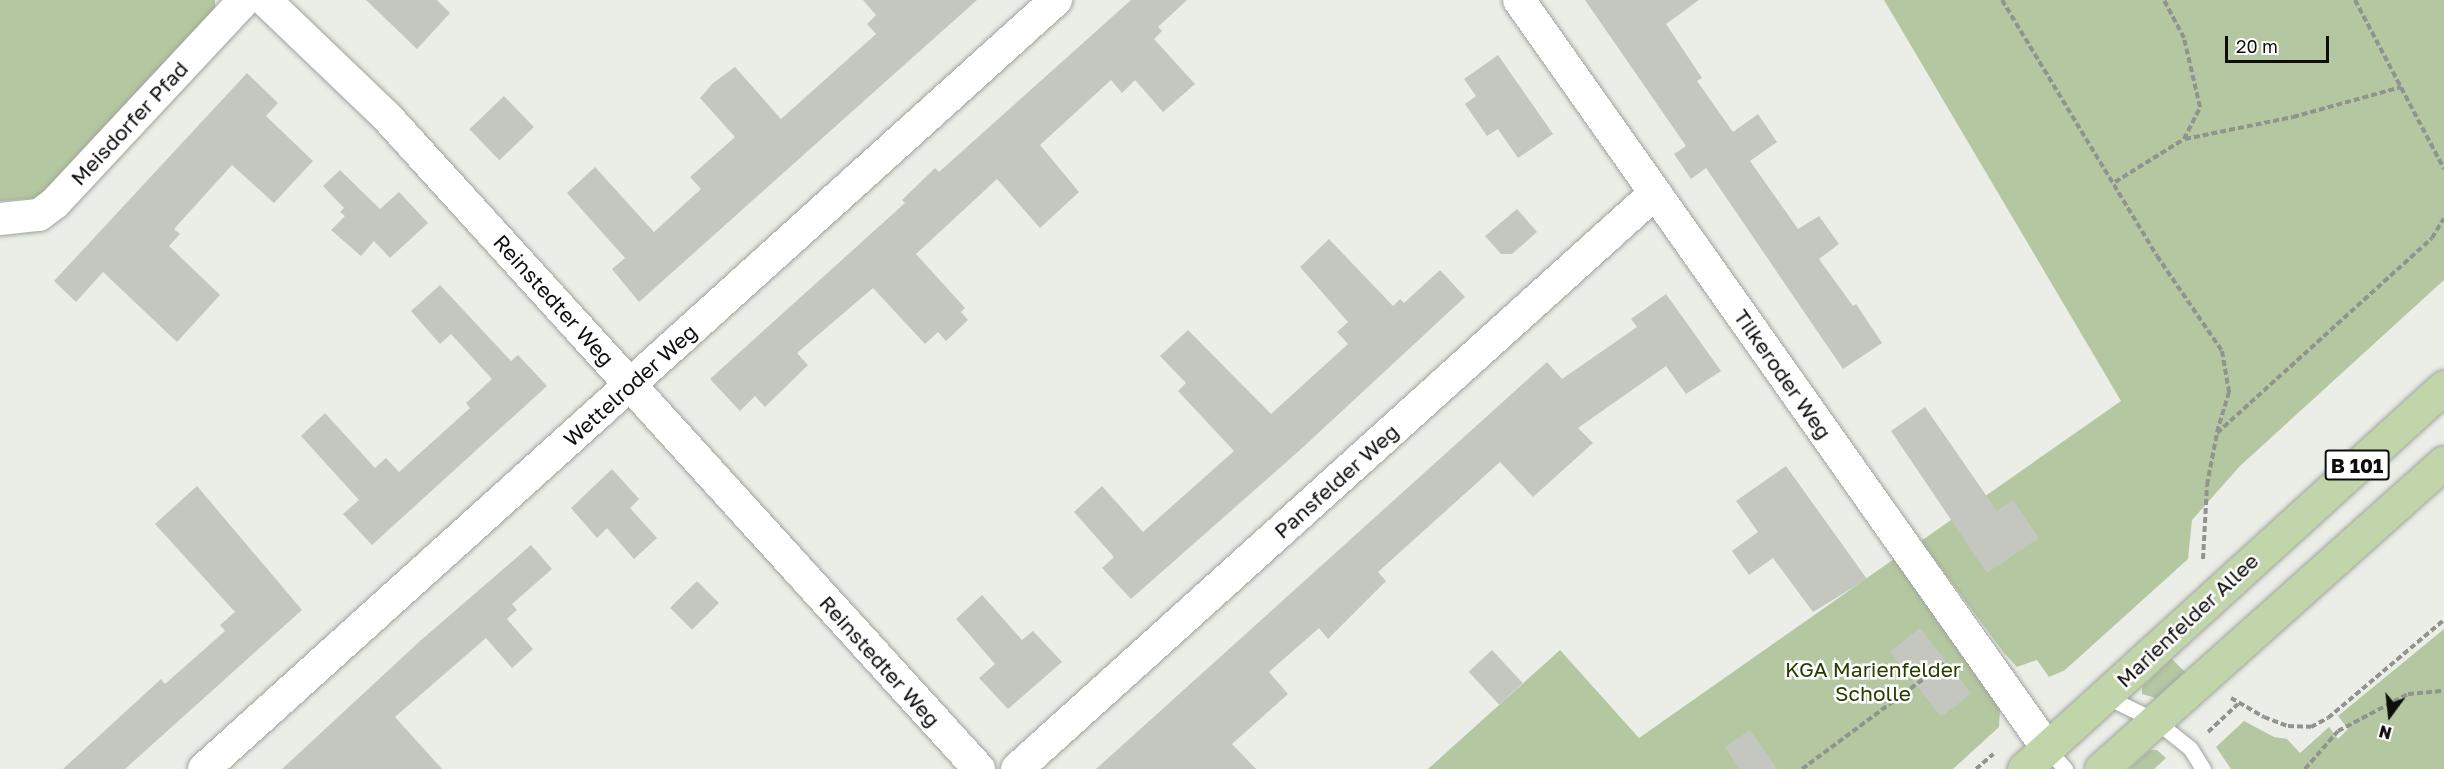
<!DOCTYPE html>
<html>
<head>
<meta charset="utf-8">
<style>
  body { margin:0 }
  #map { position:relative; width:2444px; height:769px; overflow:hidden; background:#eaeee7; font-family:"Golos Text",sans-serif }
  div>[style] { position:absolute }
  .green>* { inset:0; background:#b5c7a1 }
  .building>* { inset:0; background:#c4c7c0; transform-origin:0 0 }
  .path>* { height:4px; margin-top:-2px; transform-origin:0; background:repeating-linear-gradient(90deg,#90938e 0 6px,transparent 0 9px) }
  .roads { filter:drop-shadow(0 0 2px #9fa39c) drop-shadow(0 0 2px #9fa39c) }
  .lane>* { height:15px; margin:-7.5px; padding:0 7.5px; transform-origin:7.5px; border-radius:7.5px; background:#fff }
  .street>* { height:32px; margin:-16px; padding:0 16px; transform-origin:16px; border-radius:16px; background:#fff }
  .primary>* { height:33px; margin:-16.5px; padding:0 16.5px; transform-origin:16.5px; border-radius:16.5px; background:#c1d4aa }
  span { translate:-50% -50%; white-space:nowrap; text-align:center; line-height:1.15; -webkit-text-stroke:5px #fff; paint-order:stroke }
  .shield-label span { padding:2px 4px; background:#fff; border:2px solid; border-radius:4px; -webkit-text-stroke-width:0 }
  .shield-label { font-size:20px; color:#0e0f0d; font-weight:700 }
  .street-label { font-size:21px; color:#0e0f0d }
  .park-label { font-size:21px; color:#273d00 }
  .north { position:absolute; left:2360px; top:685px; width:60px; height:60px; -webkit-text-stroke:4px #fff; paint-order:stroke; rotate:195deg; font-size:16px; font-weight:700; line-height:24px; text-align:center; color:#0e0f0d }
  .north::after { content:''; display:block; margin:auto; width:21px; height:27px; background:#0e0f0d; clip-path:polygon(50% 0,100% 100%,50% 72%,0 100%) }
  .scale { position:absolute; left:2225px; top:36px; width:104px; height:27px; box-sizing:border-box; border:3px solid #0e0f0d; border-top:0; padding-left:8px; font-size:18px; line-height:21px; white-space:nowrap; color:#0e0f0d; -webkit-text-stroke:4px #fff; paint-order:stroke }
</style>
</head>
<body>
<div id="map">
  <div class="green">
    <i style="clip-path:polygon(0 0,215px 0,215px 9px,38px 198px,0 201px)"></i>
    <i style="clip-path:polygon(1884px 0,2444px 0,2444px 280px,2240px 466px,2192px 520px,2188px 559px,2065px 670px,2049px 677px,2037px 660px,2017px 667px,2004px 653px,1921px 541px,2121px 401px)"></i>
    <i style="clip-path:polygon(1894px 559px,2000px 708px,1999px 727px,1953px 769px,1428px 769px,1560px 650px,1639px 738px)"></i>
    <i style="clip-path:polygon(2444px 629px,2444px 769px,2231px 769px,2216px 747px,2244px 721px,2274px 737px,2287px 739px,2300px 753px,2329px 727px,2338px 739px,2348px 729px,2338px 716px)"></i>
    <i style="clip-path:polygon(2172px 659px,2185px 672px,2156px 698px,2142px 694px,2142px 687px)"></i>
    <i style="clip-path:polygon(2150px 750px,2157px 750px,2166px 758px,2154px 769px,2129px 769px)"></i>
  </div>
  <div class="building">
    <i style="clip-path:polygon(366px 0,437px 0,450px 13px,417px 49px)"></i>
    <i style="clip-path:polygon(863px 0,977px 0,639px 302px,612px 269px,625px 258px,567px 193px,595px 167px,654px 232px,701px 189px,690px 177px,735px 137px,700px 98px,713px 83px,735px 67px,781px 119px,876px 34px,867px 24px,876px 15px)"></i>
    <i style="clip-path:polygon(1131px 0,1187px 0,1158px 27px,1162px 31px,1154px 39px,1195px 84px,1163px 112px,1135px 80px,1122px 93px,1111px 80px,1040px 145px,1079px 192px,1040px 228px,997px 179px,916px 254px,965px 308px,961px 312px,968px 320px,946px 341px,938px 332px,925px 344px,873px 288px,797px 353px,808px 365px,765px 407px,755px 396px,740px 411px,710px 379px,905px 203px,902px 200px,935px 168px,939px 172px)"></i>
    <i style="clip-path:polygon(1585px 0,1699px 0,1666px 24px,1702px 78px,1697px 81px,1733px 132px,1758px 114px,1777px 142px,1750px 161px,1798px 229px,1819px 216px,1839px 244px,1819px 259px,1853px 306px,1856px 304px,1882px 343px,1843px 369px,1706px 168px,1691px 179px,1674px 154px,1686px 146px)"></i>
    <i style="clip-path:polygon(1498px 55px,1553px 134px,1518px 158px,1498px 129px,1487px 136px,1465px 104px,1476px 96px,1464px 79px)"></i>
    <i style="clip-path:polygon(247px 73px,278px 103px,266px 116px,313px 161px,274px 203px,232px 165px,174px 229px,180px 234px,169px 246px,220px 295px,177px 342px,103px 272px,76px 302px,54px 281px)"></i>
    <i style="left:504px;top:96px;width:43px;height:48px;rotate:46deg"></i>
    <i style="clip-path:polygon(340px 170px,380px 209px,399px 192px,428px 223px,390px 258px,374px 241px,361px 256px,331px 230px,345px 216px,340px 212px,344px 208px,323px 186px)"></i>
    <i style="clip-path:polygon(1517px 209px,1537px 232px,1512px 254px,1501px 254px,1485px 236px)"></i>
    <i style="clip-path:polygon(1329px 239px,1393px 306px,1400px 299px,1404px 303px,1440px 270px,1465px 297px,1300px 450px,1131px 599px,1102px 568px,1114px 557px,1074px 512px,1102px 486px,1143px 532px,1234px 451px,1178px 391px,1186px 383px,1160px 356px,1188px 330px,1271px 414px,1348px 344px,1337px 332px,1348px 322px,1300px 267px)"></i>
    <i style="clip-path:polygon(440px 285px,511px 361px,518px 355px,547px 386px,372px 545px,343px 514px,359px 500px,301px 436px,325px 413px,375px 468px,386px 458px,399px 472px,470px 408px,466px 403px,492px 379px,451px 334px,440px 344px,411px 311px)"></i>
    <i style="clip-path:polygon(1666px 294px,1721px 371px,1686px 394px,1666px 366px,1578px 428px,1593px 443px,1533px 497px,1500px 462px,1378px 572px,1386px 581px,1328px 639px,1319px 628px,1269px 672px,1288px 694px,1232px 744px,1256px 769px,1096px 769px,1547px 362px,1562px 379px,1637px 327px,1631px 319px)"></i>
    <i style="clip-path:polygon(1925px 407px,1997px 511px,2013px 500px,2039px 538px,1987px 573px,1891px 431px)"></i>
    <i style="clip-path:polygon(1786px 466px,1867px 579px,1813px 612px,1773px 558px,1749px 575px,1732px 551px,1758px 532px,1736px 501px)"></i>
    <i style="clip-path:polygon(612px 469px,639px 499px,630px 508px,657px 538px,634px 559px,607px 528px,597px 538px,571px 508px)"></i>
    <i style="clip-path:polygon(197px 486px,302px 610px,125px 769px,63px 769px,161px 679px,165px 684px,225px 631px,220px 625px,235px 612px,155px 524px)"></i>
    <i style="clip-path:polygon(531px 545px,552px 569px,512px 604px,517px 610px,507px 619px,533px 649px,512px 668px,486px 638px,395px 717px,442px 769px,282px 769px,420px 641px)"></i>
    <i style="left:697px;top:581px;width:31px;height:38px;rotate:45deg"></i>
    <i style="clip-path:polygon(982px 595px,1022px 640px,1033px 631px,1062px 662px,1008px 709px,979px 678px,995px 664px,956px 619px)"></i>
    <i style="left:1920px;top:628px;width:83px;height:38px;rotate:52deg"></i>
    <i style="left:1492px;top:650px;width:45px;height:32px;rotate:47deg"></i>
    <i style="clip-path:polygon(1750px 730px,1777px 769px,1739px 769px,1725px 747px)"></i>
  </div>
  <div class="path">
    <i style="left:2002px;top:0;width:299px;rotate:58.8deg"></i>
    <i style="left:2157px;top:256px;width:115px;rotate:55.6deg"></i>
    <i style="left:2222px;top:351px;width:42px;rotate:80.3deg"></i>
    <i style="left:2229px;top:392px;width:42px;rotate:106.7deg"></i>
    <i style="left:2355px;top:0;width:191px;rotate:62.2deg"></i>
    <i style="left:2185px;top:139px;width:110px;rotate:-11.5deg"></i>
    <i style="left:2293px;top:117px;width:112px;rotate:-15.5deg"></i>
    <i style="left:2115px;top:182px;width:81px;rotate:-31.9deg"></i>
    <i style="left:2184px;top:139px;width:36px;rotate:-63deg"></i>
    <i style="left:2200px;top:107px;width:71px;rotate:-103.1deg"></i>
    <i style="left:2184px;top:38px;width:43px;rotate:-117.8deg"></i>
    <i style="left:2203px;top:559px;width:74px;rotate:-86.9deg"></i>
    <i style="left:2207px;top:485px;width:53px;rotate:-79.1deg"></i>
    <i style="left:2217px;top:433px;width:290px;rotate:-42.2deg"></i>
    <i style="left:2432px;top:238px;width:23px;rotate:-59deg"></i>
    <i style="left:2231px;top:698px;width:38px;rotate:30deg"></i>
    <i style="left:2264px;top:717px;width:26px;rotate:21deg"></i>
    <i style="left:2288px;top:726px;width:23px;rotate:2deg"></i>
    <i style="left:2311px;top:727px;width:19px;rotate:-28deg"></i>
    <i style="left:2328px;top:718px;width:152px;rotate:-40.2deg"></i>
    <i style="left:2208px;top:732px;width:41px;rotate:-43deg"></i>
    <i style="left:1802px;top:769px;width:179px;rotate:-36.6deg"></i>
    <i style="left:1976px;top:769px;width:23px;rotate:-41deg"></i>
    <i style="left:2305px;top:769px;width:50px;rotate:-49deg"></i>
    <i style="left:2338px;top:731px;width:79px;rotate:-27.9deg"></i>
    <i style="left:2408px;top:694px;width:36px;rotate:-5deg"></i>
  </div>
  <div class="roads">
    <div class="lane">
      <i style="left:2105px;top:696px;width:57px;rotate:26.1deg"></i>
      <i style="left:2156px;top:721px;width:43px;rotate:38.5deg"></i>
      <i style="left:2190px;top:748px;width:25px;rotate:58deg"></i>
      <i style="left:2047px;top:748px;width:28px;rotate:49deg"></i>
    </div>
    <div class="street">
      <i style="left:265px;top:0;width:169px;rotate:43.8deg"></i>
      <i style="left:387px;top:117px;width:881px;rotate:47.76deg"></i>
      <i style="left:1519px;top:0;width:916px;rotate:54.78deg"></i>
      <i style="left:0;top:219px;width:39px;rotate:-6deg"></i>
      <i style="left:39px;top:215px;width:20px;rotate:-37deg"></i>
      <i style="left:55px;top:203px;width:277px;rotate:-47deg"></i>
      <i style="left:204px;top:769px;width:1148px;rotate:-42.07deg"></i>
      <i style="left:1017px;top:769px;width:858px;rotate:-42.07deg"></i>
    </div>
    <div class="primary">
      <i style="left:2024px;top:769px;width:568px;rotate:-42.29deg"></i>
      <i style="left:2101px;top:769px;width:460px;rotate:-41.8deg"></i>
    </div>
  </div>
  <div class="shield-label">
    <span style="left:2357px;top:465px">B 101</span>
  </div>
  <div class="street-label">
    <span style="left:129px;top:123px;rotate:-47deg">Meisdorfer Pfad</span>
    <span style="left:554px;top:300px;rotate:48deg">Reinstedter Weg</span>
    <span style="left:1783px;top:374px;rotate:55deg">Tilkeroder Weg</span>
    <span style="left:630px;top:385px;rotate:-42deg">Wettelroder Weg</span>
    <span style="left:1336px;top:481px;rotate:-42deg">Pansfelder Weg</span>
    <span style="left:2187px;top:620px;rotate:-43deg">Marienfelder Allee</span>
    <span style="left:880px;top:661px;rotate:48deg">Reinstedter Weg</span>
  </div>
  <div class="park-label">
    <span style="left:1873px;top:681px">KGA Marienfelder<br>Scholle</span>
  </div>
  <div class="north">N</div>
  <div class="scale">20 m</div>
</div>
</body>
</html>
